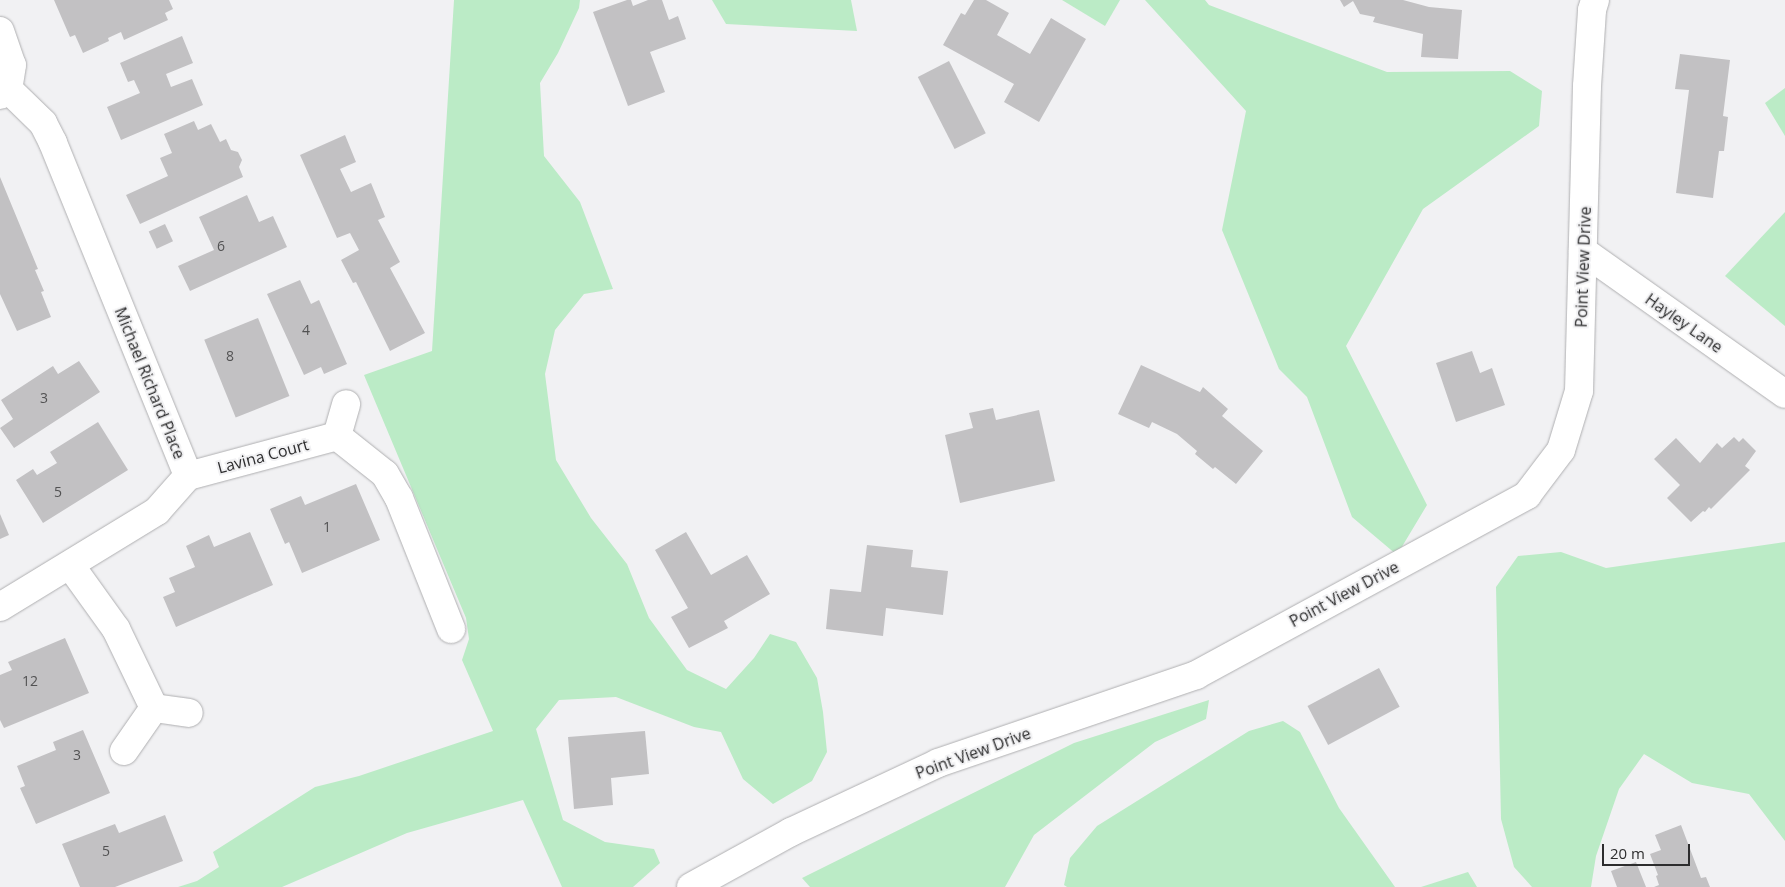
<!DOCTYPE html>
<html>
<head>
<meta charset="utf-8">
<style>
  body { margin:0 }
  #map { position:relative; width:1785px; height:887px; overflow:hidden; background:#f1f1f3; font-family:"Open Sans",sans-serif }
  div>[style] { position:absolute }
  .green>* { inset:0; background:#bbebc6 }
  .building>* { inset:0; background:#c2c1c3; transform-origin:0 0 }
  .roads { filter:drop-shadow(0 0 1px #afafb1) drop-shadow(0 0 1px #afafb1) }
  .minor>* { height:28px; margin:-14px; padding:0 14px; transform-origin:14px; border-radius:14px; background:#fff }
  span { translate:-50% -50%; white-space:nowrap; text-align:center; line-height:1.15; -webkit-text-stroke:4px #f1f1f3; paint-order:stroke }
  .number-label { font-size:14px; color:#525253 }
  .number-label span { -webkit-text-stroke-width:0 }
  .street-label { font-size:16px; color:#2d2d2e }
  .scale { position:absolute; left:1602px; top:844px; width:88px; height:22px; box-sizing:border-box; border:2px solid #2d2d2e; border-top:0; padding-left:6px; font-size:15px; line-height:18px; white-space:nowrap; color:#2d2d2e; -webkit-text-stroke:4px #f1f1f3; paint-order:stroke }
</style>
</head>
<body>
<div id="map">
  <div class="green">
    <i style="clip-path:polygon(454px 0,580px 0,579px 8px,558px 53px,540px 83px,544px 156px,580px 202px,613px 289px,584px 294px,555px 330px,545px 374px,556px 460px,591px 518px,627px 564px,649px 618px,687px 670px,726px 689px,754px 658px,770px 634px,796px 642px,817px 678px,823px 712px,827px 752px,812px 781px,773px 804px,743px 779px,721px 732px,694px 727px,616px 697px,559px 700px,536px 729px,563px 820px,605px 842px,654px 849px,660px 863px,633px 887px,562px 887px,523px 800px,407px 833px,282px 887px,178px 887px,197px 881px,219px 867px,213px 852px,315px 787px,359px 776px,493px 731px,462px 660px,469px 639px,466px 618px,364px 375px,432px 351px)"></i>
    <i style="clip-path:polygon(712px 0,851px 0,857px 31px,726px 24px)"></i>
    <i style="clip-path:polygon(1062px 0,1120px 0,1105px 26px)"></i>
    <i style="clip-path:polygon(1145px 0,1205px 0,1209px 5px,1387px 72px,1510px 71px,1542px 91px,1539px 126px,1423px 209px,1346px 346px,1427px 505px,1397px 555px,1352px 517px,1307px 397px,1279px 369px,1222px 230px,1246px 111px)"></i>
    <i style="clip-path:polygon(1785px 88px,1785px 136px,1765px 103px)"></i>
    <i style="clip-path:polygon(1785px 212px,1785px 326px,1725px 276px)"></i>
    <i style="clip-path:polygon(1785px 542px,1785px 841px,1749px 794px,1692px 783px,1644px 754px,1619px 789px,1596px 856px,1591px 887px,1532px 887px,1514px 867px,1501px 819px,1496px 587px,1518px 556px,1561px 552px,1606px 568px)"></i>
    <i style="clip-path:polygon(1209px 700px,1206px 719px,1155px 742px,1034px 835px,1005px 887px,810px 887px,802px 878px,1074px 743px)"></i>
    <i style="clip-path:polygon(1283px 721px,1300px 732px,1339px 808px,1395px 887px,1067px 887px,1064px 885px,1070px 858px,1097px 826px,1249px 731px)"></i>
    <i style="clip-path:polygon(1468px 872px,1477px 887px,1421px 887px)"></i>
  </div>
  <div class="building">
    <i style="clip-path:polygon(54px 0,169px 0,173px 9px,165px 13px,168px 20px,124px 40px,121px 32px,108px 38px,109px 41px,83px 53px,75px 35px,70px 37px)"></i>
    <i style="clip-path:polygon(627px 0,631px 0,633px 6px,648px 0,662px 0,669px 20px,678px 16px,686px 39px,650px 52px,665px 92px,628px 106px,593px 12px)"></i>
    <i style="clip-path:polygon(974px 0,986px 0,1009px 13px,997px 35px,1030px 54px,1051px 18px,1086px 39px,1039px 122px,1004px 102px,1014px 84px,943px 45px,961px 13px,965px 15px)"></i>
    <i style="clip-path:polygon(1340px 0,1403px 0,1429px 7px,1462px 10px,1458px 59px,1421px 57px,1423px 34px,1373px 22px,1375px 17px,1360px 14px,1353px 1px,1344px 7px)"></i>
    <i style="clip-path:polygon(182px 36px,193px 63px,166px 74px,171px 87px,192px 79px,203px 105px,121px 140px,107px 107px,140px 93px,134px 80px,128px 82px,120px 63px)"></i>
    <i style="clip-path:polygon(1680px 54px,1730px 60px,1723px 116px,1728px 117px,1724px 151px,1719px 151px,1713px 198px,1676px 193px,1689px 90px,1675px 89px)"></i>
    <i style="left:949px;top:61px;width:81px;height:35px;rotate:63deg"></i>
    <i style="clip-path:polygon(194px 121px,198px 130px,211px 124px,220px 142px,226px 139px,231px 150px,238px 152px,242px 160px,239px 167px,243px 177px,140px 224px,126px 195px,168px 176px,160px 158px,172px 153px,164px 134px)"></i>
    <i style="clip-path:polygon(345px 135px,356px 162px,340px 169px,351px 192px,371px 183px,385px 217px,378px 220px,400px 262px,390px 268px,425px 333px,390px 351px,356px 282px,353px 283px,341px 260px,359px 250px,350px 233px,337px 238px,300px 155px)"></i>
    <i style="clip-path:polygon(0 177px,38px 269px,35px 270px,44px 291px,41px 292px,51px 317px,17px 331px,0 294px)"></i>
    <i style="clip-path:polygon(247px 195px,259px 222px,273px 216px,287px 247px,190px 291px,178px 266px,214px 250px,199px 217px)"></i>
    <i style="left:165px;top:224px;width:19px;height:18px;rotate:65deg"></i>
    <i style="clip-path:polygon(300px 280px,311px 304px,319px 300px,347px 364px,324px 374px,321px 367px,304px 375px,267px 294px)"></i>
    <i style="left:258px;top:318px;width:84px;height:58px;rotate:68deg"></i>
    <i style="clip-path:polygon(1472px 351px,1480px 373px,1492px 368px,1505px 405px,1456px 422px,1436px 363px)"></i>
    <i style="clip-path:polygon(79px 361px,100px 392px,14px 448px,0 428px,13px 419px,1px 400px,53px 366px,58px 374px)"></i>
    <i style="clip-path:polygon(1141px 365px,1200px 392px,1203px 387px,1228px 409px,1222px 416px,1263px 451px,1236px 484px,1215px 467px,1213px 469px,1195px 454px,1197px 451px,1177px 434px,1152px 422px,1149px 428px,1118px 414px)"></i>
    <i style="clip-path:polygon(993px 408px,996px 420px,1039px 410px,1055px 481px,960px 503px,945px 435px,973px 428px,969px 413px)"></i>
    <i style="clip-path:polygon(98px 422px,128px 470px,43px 523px,16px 480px,33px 469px,37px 475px,57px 463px,50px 452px)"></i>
    <i style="clip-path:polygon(1734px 437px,1739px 442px,1743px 438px,1756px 451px,1745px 466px,1750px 470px,1711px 509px,1709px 507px,1705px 512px,1703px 511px,1691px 522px,1667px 498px,1680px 485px,1654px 459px,1676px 438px,1700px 463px,1717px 443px,1722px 448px)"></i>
    <i style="clip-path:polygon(356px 484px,380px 540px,302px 573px,289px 542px,285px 544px,270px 509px,301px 496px,305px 505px)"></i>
    <i style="clip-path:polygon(0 514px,9px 535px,0 539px)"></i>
    <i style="clip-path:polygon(250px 532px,273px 585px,176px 627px,163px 597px,175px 592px,169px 578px,195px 567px,186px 546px,209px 535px,214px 547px)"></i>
    <i style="clip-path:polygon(686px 532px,711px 575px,747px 555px,770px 594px,724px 621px,728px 628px,689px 648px,671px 617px,688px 608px,655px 550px)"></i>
    <i style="clip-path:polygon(867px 545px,913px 550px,911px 567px,948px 571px,943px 615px,886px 608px,883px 636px,826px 629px,830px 589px,861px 592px)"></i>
    <i style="clip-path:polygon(65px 638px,89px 693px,4px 728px,0 720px,0 675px,12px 670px,8px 662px)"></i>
    <i style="left:1379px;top:668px;width:44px;height:81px;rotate:62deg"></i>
    <i style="clip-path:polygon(83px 730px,110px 793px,36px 824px,20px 788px,25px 786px,17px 766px,56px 750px,53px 742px)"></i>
    <i style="clip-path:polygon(645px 731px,649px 774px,611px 778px,613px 805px,574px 809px,568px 737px)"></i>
    <i style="clip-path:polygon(165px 815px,183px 861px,115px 887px,80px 887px,62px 844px,115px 824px,119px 833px)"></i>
    <i style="clip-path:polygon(1681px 825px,1701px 878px,1706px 877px,1710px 887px,1654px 887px,1659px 885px,1656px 876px,1658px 875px,1650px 854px,1661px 850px,1655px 835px)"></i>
    <i style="clip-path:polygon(1636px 862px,1646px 887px,1617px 887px,1611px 871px)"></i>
  </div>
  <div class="roads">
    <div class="minor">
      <i style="left:0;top:31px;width:36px;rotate:71deg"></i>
      <i style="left:12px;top:65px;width:24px;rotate:99deg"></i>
      <i style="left:8px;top:89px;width:10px;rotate:143deg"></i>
      <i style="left:8px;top:89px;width:49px;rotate:44.2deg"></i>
      <i style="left:43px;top:123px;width:22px;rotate:63deg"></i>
      <i style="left:53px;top:143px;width:359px;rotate:67.9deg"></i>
      <i style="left:1583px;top:251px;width:247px;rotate:35.3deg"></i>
      <i style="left:337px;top:436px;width:61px;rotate:38.4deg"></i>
      <i style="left:385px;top:474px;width:28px;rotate:60deg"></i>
      <i style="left:399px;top:498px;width:141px;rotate:68.3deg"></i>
      <i style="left:188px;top:476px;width:154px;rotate:-15deg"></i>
      <i style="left:337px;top:436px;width:33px;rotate:-74deg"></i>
      <i style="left:70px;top:565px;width:79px;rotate:54.3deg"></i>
      <i style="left:116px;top:629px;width:88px;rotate:64.3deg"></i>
      <i style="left:154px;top:708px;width:35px;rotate:8deg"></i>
      <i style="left:0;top:607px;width:184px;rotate:-31.4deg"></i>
      <i style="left:157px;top:511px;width:47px;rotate:-48.5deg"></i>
      <i style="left:124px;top:751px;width:52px;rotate:-55.1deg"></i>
      <i style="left:691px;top:887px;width:114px;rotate:-28.8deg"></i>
      <i style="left:791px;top:832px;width:162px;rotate:-25.1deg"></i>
      <i style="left:938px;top:763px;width:273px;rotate:-18.8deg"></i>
      <i style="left:1196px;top:675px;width:377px;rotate:-28.5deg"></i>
      <i style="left:1527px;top:495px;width:56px;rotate:-52.9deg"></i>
      <i style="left:1561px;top:450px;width:62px;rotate:-73deg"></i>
      <i style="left:1579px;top:391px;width:305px;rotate:-88.5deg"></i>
      <i style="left:1587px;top:86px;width:76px;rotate:-86.2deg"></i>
      <i style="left:1592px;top:10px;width:10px;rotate:-73deg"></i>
    </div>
  </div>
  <div class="number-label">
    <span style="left:221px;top:246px">6</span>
    <span style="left:306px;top:330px">4</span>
    <span style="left:230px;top:356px">8</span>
    <span style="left:44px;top:398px">3</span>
    <span style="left:58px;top:492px">5</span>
    <span style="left:327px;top:527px">1</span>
    <span style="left:30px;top:681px">12</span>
    <span style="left:77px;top:755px">3</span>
    <span style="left:106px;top:851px">5</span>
  </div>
  <div class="street-label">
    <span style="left:1583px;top:267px;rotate:-88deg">Point View Drive</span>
    <span style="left:1684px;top:323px;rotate:35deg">Hayley Lane</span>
    <span style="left:150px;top:383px;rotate:68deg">Michael Richard Place</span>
    <span style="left:263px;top:456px;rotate:-15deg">Lavina Court</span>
    <span style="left:1344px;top:594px;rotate:-28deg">Point View Drive</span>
    <span style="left:973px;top:753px;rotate:-20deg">Point View Drive</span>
  </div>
  <div class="scale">20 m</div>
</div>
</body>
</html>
